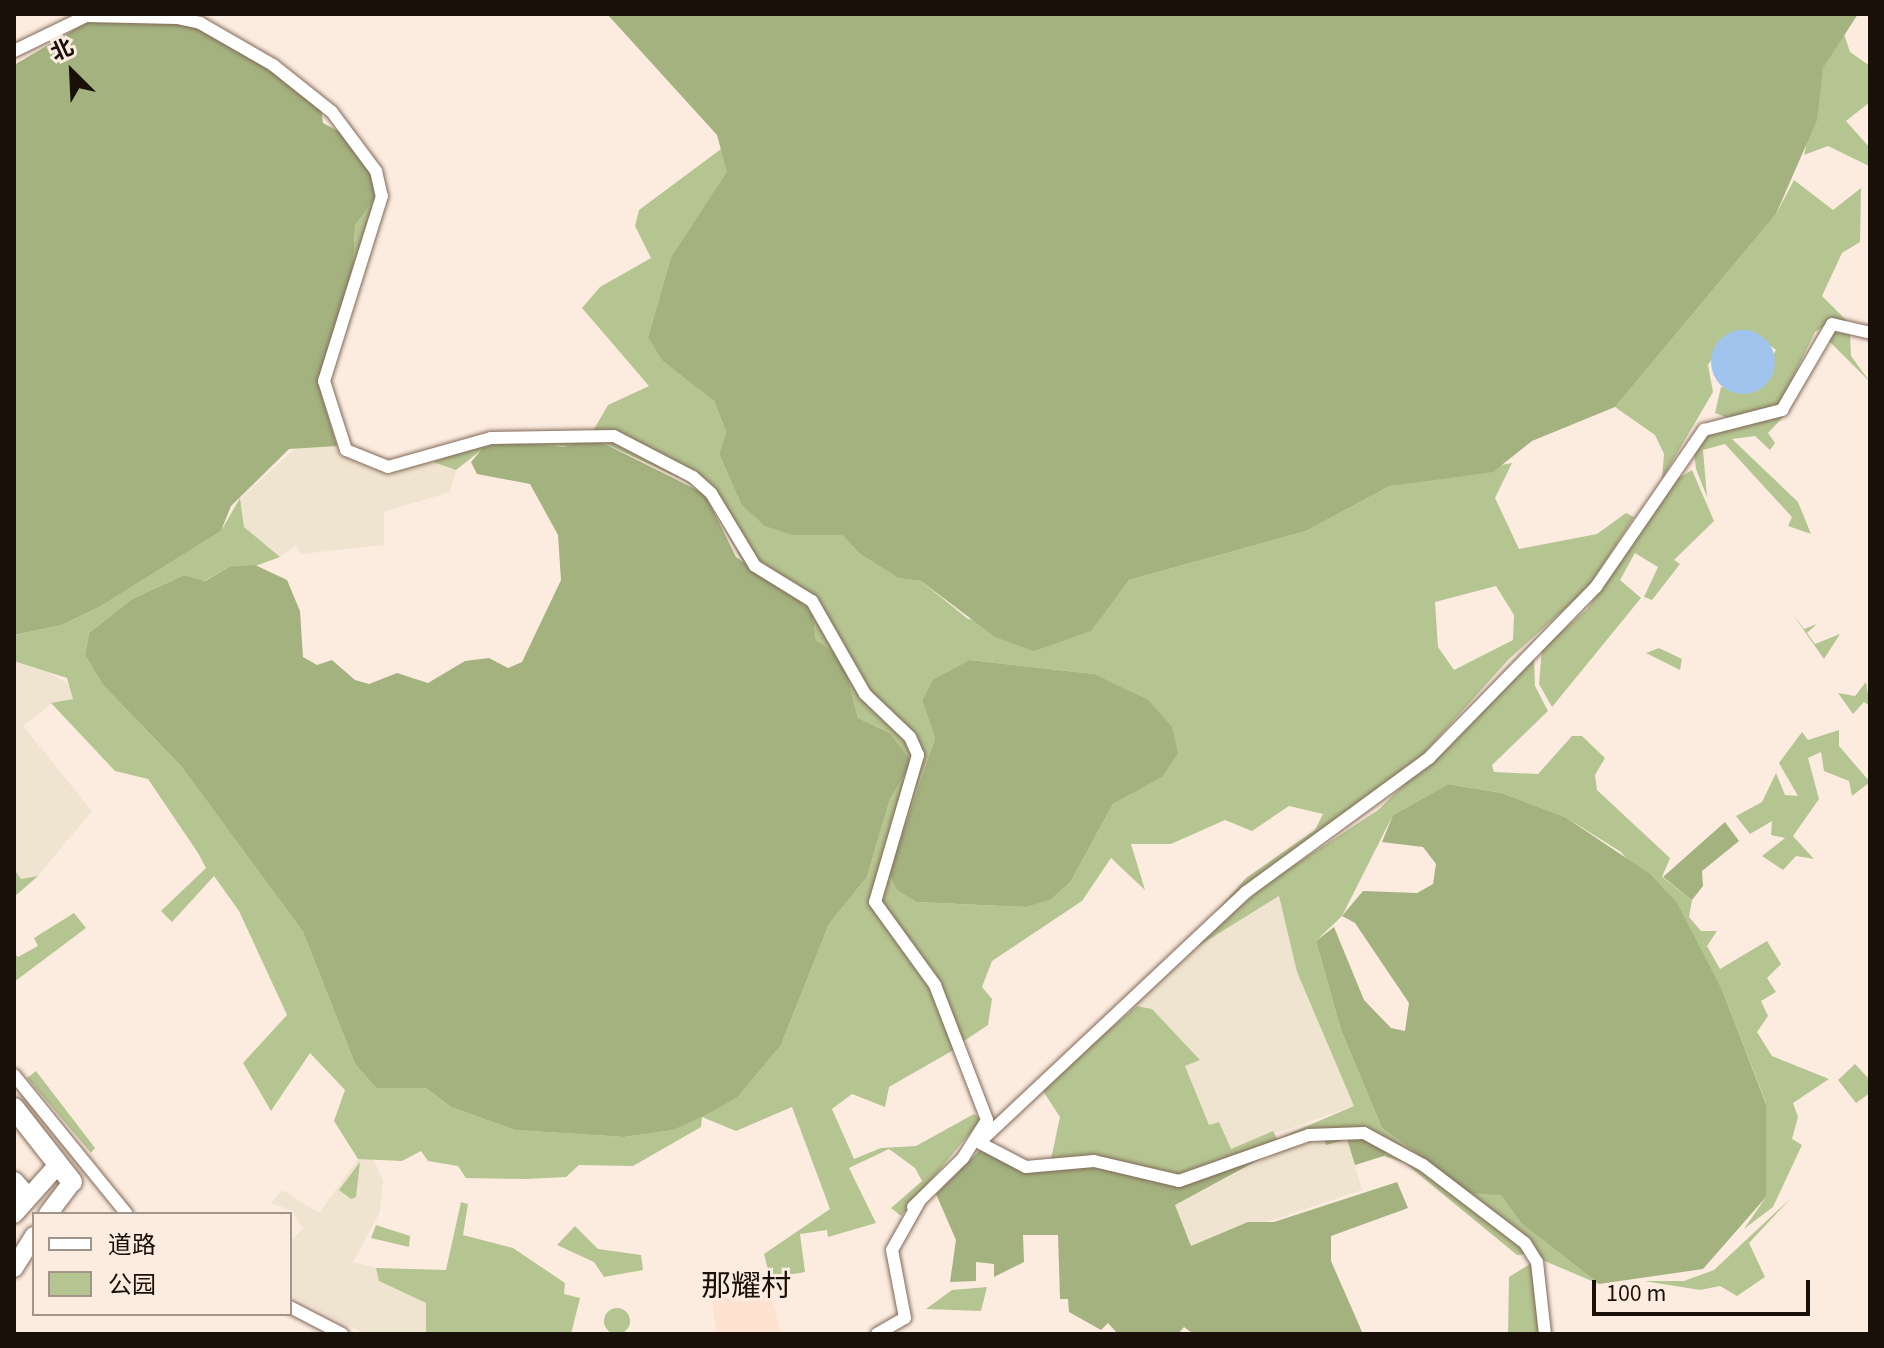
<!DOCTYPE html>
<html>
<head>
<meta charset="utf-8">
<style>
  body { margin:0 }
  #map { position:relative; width:1884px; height:1348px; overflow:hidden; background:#fcece0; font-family:"Source Sans 3","Noto Sans SC",sans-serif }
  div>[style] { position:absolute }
  .built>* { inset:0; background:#fde2cf }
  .industrial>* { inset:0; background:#efe4cf }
  .green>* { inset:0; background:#b5c591 }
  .round { border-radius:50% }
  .forest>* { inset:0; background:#a3b27f }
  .water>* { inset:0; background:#a1c4ef }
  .roads { filter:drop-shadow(0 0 2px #816958) drop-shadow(0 0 2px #816958) }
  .minor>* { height:12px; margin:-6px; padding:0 6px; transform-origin:6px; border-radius:6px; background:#fff }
  .secondary>* { height:18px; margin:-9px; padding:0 9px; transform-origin:9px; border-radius:9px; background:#fff }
  .primary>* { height:20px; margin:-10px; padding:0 10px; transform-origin:10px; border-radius:10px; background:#fff }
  span { translate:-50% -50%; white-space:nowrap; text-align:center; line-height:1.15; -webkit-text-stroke:6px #fcece0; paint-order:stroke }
  .quarter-label { font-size:30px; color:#181009 }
  .frame { position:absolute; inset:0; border:16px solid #181009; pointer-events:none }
  .legend { position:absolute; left:32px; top:1212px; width:260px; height:104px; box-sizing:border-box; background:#fcece0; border:2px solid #a1948a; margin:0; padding:10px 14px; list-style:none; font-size:24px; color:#181009 }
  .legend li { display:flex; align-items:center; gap:16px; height:40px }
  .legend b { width:40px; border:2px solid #a1948a }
  .north { position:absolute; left:32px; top:32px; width:80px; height:80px; -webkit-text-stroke:6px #fcece0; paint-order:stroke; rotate:336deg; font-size:22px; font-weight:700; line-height:32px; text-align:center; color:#181009 }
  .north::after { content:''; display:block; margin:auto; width:28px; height:36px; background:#181009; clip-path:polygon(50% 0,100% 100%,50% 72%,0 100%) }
  .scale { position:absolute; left:1592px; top:1280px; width:218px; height:36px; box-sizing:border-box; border:4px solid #181009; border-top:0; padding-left:10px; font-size:24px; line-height:28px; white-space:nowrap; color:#181009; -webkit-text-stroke:6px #fcece0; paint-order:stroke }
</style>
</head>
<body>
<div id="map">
  <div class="built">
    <i style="clip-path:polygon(767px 1273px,781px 1334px,716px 1334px,710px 1283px)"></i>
  </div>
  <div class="industrial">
    <i style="clip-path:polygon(299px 445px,337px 446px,356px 463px,385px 471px,433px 462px,456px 470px,450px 492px,384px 512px,384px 545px,301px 554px,296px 545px,280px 557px,244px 527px,240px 498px)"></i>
    <i style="clip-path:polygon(27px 660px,75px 688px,73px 699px,51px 704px,23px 726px,92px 811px,38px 876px,21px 879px,14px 869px,14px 661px)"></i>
    <i style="clip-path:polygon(1279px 896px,1297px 972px,1354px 1106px,1231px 1149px,1209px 1126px,1185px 1066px,1199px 1060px,1128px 1008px,1206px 939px)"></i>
    <i style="clip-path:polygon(1347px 1139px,1362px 1190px,1191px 1247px,1174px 1205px,1303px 1140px)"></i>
    <i style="clip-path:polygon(371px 1155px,383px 1180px,380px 1212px,353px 1262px,376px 1268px,392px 1287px,426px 1303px,426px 1334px,365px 1334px,290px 1295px,290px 1241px,303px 1229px,292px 1211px,271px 1203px,282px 1190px,319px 1213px,358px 1159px)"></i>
  </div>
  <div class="green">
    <i style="clip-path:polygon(1843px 31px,1850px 52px,1870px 66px,1870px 102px,1846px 121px,1870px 148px,1869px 166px,1828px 146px,1804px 155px,1823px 68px)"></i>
    <i style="clip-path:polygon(evenodd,721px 149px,728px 172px,671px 257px,648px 337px,714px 401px,726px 432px,719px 454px,741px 504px,792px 535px,842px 535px,860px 554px,898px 578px,921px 581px,968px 619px,1090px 631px,1129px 580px,1306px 531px,1390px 486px,1512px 463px,1495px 498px,1519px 549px,1597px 534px,1626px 513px,1634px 517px,1588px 588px,1509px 659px,1419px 759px,1212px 916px,1246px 878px,1315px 830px,1323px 814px,1289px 806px,1252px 831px,1225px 820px,1171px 844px,1131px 844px,1145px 890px,1111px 858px,1082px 901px,992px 961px,982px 987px,992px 999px,988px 1025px,961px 1043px,878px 901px,921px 755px,868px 693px,815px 600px,758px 565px,713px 491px,593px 431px,608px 405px,649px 386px,582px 308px,600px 287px,651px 258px,635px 226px,639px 210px,721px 149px,1496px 586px,1514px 615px,1513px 640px,1454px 670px,1438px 647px,1435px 602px,1496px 586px,721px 149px,970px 660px,1094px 674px,1137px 790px,1113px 804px,1071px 881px,1026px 907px,917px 902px,904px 828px,935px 738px,922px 701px,970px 660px)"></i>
    <i style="clip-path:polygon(1794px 180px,1833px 210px,1861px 188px,1860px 242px,1842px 253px,1822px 296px,1848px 322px,1835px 319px,1815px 332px,1779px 406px,1733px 420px,1715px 413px,1721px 387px,1749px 392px,1776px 350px,1753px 332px,1725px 339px,1708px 365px,1713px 392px,1662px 479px,1664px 454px,1655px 435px,1615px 407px,1776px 214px)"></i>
    <i style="clip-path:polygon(375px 185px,378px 195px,353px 275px,355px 225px)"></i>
    <i style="clip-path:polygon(1833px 332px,1850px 334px,1851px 356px,1870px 382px,1825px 337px)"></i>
    <i style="clip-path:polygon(1784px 416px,1768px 433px,1775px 443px,1770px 450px,1755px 436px,1732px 439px,1798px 502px,1811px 534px,1788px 526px,1792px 517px,1725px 444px,1703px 450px,1707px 497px,1696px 469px,1694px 452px,1705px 436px)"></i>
    <i style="clip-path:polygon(549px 436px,611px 438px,709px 494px,736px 548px,753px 568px,809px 602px,852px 670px,873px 711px,907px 738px,915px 756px,871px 901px,919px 963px,957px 1048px,889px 1087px,885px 1107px,852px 1094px,832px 1109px,854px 1159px,881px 1148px,916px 1146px,974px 1114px,981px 1120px,901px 1216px,891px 1208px,922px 1181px,915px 1168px,889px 1149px,849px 1168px,876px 1223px,828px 1237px,827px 1230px,800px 1234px,805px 1272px,770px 1278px,764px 1254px,830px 1209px,792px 1107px,736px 1131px,702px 1117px,701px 1127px,633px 1166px,579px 1165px,566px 1177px,525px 1179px,466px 1178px,458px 1166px,428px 1161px,421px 1151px,402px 1161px,358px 1159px,334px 1121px,345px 1090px,310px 1053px,271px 1111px,243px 1063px,287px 1015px,239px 911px,214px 876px,172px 922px,161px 911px,206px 868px,198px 853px,148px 779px,115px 771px,51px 703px,73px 699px,67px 678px,14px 661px,14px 635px,62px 625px,101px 606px,221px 531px,240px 498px,244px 527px,280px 557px,244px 570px,229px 567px,204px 581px,184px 575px,132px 599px,89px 633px,85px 655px,103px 685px,181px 766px,303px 932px,355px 1064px,376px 1088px,426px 1088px,451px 1107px,515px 1130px,624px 1137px,674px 1130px,738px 1097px,781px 1045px,829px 924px,867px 877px,890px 799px,912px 762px,890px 733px,858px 718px,843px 658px,816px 640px,813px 615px,749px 573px,705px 494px,683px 480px,593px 438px,581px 446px,484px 448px,456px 470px,433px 462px,491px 441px)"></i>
    <i style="clip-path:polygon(1692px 470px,1714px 521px,1674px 560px,1680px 564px,1652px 600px,1644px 597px,1658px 567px,1635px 553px,1620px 580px,1641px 598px,1552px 707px,1539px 684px,1542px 649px,1587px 609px,1677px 479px)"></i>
    <i style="clip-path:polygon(1791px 612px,1804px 629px,1817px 624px,1807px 633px,1815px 644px,1840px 634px,1824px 659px)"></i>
    <i style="clip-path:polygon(1659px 648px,1682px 659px,1680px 670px,1646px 653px)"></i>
    <i style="clip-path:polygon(1534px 657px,1535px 686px,1548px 711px,1492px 765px,1494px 772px,1538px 774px,1572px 736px,1582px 736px,1605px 758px,1595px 775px,1597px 790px,1670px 858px,1662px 877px,1692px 900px,1689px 917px,1701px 931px,1717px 931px,1707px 946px,1720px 969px,1767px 941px,1781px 964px,1767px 978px,1776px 992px,1761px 1001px,1768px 1016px,1757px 1032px,1772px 1056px,1829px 1079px,1793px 1103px,1798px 1117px,1792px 1139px,1802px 1145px,1773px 1207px,1744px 1229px,1766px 1197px,1766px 1103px,1723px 992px,1687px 932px,1621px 852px,1565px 817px,1502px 793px,1448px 784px,1393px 815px,1342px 916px,1316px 941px,1341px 1030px,1382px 1128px,1455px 1183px,1502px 1195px,1522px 1224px,1599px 1284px,1540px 1259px,1440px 1178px,1348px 1129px,1180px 1179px,1050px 1164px,1060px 1117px,1041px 1088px,1137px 1006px,1152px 1009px,1200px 1060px,1185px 1066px,1209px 1125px,1219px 1122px,1231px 1149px,1273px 1131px,1277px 1139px,1354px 1106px,1297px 972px,1279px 896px,1195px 948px,1264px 885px,1378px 810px)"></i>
    <i style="clip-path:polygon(1866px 682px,1870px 706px,1864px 702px,1853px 714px,1838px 693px,1855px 696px)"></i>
    <i style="clip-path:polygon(1839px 730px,1839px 746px,1870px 782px,1852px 796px,1849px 781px,1824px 771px,1821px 752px,1808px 758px,1819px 799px,1793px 836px,1814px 859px,1796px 856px,1783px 870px,1762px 856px,1785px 838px,1771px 835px,1772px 821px,1750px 834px,1736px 816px,1762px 802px,1776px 773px,1785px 795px,1798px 796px,1779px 763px,1802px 732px,1808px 740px)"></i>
    <i style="clip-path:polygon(14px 869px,21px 879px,38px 876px,14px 897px)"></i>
    <i style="clip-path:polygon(74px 913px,86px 928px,14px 982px,14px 953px,18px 957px,38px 946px,34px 938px)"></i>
    <i style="clip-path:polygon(1855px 1064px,1870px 1080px,1870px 1093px,1856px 1103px,1838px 1080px)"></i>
    <i style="clip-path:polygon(36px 1071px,95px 1148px,91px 1153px,27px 1078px)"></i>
    <i style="clip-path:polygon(1388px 1149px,1482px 1211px,1530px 1254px,1517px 1255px,1405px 1163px,1384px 1156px)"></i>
    <i style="clip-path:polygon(360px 1162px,356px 1197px,351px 1199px,339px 1190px)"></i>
    <i style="clip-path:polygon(1791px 1198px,1749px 1243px,1765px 1277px,1737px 1296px,1720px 1286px,1700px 1290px,1644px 1281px,1684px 1281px,1714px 1270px)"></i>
    <i style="clip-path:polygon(461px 1202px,468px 1204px,463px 1235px,513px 1248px,565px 1283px,564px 1294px,580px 1298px,571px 1334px,426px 1334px,426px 1303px,379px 1281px,376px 1268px,446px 1270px)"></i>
    <i style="clip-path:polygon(376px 1225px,410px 1236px,409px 1247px,371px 1238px)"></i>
    <i style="clip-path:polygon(575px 1226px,598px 1249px,641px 1255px,643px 1270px,604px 1277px,594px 1262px,557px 1245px)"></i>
    <i style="clip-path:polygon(1533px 1262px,1541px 1334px,1508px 1334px,1509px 1277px)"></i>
    <i style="clip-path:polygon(987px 1287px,981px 1311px,926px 1309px,952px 1290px)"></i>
    <i class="round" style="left:604px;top:1308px;width:26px;height:26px"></i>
  </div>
  <div class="forest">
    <i style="clip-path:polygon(607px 14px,1858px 14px,1823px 68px,1817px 120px,1776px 214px,1615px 407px,1532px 441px,1493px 472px,1390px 486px,1306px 531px,1129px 580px,1091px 631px,1034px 651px,995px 637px,921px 581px,898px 578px,860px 554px,842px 535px,792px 535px,765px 526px,741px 504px,719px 454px,726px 432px,714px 401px,662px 360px,648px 337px,671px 257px,727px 172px,717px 135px)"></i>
    <i style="clip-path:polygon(96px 17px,194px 24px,257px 60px,321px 109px,323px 123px,347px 136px,372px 170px,374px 199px,355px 225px,353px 275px,319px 386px,337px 446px,289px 449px,231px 506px,221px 531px,101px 606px,62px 625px,14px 635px,14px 65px)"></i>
    <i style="clip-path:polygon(593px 438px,705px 494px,736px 557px,800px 602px,813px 615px,816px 640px,843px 658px,858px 718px,890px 733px,912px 762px,890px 799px,867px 877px,829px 924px,781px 1045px,738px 1097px,711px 1112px,674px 1130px,624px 1137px,515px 1130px,451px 1107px,426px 1088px,376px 1088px,355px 1064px,303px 932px,181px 766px,103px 685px,85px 655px,89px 633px,132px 599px,184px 575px,205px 581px,229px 567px,255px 565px,287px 580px,300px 611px,303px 657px,317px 665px,332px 660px,355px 680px,369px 684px,397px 673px,428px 683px,465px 661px,489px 658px,508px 668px,522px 662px,561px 580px,558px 535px,530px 484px,477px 474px,471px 462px,483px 448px,513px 442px,563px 447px)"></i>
    <i style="clip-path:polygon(970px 660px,1094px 674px,1148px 700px,1172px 727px,1178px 753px,1163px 776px,1113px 804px,1071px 881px,1051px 899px,1026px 907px,917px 902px,897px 890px,889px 873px,935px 738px,922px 701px,933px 680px)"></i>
    <i style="clip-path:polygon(1448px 784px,1502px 793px,1565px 817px,1650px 874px,1677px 903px,1723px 992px,1766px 1104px,1766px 1197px,1703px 1269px,1599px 1284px,1522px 1224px,1501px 1195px,1470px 1193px,1382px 1128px,1341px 1030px,1316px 941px,1334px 927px,1364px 1000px,1391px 1028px,1405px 1031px,1409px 1003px,1355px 923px,1342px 916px,1363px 891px,1417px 893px,1433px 884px,1436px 864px,1423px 847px,1382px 842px,1393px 815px)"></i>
    <i style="clip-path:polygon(1725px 822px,1739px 841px,1702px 871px,1703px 886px,1692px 900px,1663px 877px)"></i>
    <i style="clip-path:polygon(1362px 1135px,1388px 1149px,1384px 1156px,1355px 1165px,1347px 1139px,1326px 1145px,1323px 1136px)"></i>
    <i style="clip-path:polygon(981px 1149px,1025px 1170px,1085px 1164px,1171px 1185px,1277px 1150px,1175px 1205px,1191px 1246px,1248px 1222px,1274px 1222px,1397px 1182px,1408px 1208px,1331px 1236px,1331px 1261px,1363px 1334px,1193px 1334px,1184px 1327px,1178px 1334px,1118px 1334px,1108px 1323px,1101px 1330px,1069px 1312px,1068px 1299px,1060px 1299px,1058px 1235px,1023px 1235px,1024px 1262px,994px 1277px,994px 1264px,976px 1262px,976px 1281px,950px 1282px,956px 1240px,936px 1194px)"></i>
  </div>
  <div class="water">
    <i class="round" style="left:1711px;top:330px;width:64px;height:64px"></i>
  </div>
  <div class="roads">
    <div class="minor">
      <i style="left:14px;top:51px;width:80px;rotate:-25.9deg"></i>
      <i style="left:86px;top:16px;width:91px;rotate:1.3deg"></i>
      <i style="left:177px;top:18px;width:24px;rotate:12deg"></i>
      <i style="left:200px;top:23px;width:84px;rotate:29.9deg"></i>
      <i style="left:273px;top:65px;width:75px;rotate:38.5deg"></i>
      <i style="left:332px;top:112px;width:74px;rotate:53.3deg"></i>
      <i style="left:376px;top:171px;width:26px;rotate:77deg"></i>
      <i style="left:382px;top:196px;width:194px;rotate:107.4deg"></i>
      <i style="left:324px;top:381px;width:72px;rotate:72.3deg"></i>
      <i style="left:346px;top:450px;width:45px;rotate:22deg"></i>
      <i style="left:388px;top:467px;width:107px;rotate:-15.7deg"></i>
      <i style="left:491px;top:438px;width:123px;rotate:-0.9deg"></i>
      <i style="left:614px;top:436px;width:89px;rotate:27.4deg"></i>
      <i style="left:693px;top:477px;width:24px;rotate:42deg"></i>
      <i style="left:711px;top:493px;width:85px;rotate:58.9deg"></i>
      <i style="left:755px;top:566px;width:67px;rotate:31.6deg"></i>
      <i style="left:812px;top:601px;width:107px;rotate:60.3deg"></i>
      <i style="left:865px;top:694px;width:62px;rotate:43.7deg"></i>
      <i style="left:910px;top:737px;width:20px;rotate:66deg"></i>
      <i style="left:918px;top:755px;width:153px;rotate:106.3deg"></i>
      <i style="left:875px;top:902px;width:102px;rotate:54.1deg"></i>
      <i style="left:935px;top:985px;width:145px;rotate:68.9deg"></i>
      <i style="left:987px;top:1120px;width:45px;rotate:122.3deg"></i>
      <i style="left:963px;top:1158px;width:70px;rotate:135.6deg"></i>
      <i style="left:14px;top:1075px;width:179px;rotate:50.9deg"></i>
      <i style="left:983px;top:1139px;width:361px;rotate:-43.2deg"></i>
      <i style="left:1246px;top:892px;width:227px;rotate:-36.2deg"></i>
      <i style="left:1429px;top:758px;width:239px;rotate:-45.7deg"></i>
      <i style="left:1596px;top:587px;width:191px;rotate:-55.5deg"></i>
      <i style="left:1704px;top:430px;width:81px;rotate:-14.4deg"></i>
      <i style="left:1782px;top:410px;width:99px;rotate:-59.8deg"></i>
      <i style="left:1832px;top:324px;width:39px;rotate:13deg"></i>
      <i style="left:980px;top:1143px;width:52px;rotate:27.6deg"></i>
      <i style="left:1026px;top:1167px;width:68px;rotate:-5deg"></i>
      <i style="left:1094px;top:1161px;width:87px;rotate:13.2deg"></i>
      <i style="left:1179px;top:1181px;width:138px;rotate:-19.5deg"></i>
      <i style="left:1309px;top:1135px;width:55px;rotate:-2.1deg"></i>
      <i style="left:1364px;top:1133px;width:67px;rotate:28.5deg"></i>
      <i style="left:1423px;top:1165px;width:128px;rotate:37.4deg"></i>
      <i style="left:1525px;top:1243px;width:22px;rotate:58deg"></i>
      <i style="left:1537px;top:1262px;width:72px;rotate:83.7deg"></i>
      <i style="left:290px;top:1307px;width:59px;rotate:27.4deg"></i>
      <i style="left:877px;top:1334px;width:32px;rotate:-30deg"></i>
      <i style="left:905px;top:1318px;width:69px;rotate:-100.8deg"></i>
      <i style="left:892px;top:1250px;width:55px;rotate:-60.6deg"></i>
    </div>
    <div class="secondary">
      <i style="left:14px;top:1214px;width:63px;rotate:-48.2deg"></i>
      <i style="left:48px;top:1214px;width:40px;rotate:-53deg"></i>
      <i style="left:14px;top:1268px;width:38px;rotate:-58deg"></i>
    </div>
    <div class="primary">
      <i style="left:14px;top:1108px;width:94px;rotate:51.9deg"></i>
      <i style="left:14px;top:1182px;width:20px;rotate:49deg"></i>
    </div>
  </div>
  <div class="quarter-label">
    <span style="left:746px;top:1287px">那耀村</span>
  </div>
  <div class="frame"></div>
  <ul class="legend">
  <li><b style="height:10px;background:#fff"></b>道路</li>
  <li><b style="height:22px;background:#b5c591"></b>公园</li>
  </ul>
  <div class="north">北</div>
  <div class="scale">100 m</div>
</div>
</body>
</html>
